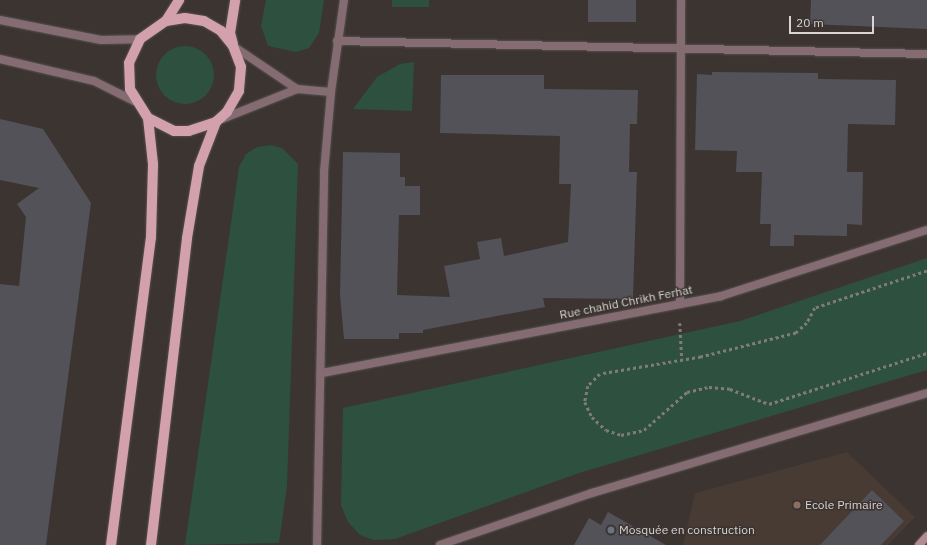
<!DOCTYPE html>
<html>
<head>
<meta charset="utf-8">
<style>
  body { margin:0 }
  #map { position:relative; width:927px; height:545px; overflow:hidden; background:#3b3431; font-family:"IBM Plex Sans",sans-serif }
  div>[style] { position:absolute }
  .built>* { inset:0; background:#483b34 }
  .green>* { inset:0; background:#2d513e; transform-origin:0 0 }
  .round { border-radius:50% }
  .building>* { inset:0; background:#535258; transform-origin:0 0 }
  .path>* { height:2.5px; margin-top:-1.25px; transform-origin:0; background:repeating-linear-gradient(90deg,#807b78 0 3px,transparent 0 6px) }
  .roads { filter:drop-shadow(0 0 1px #57514e) drop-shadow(0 0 1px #57514e) }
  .minor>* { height:8px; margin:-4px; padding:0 4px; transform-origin:4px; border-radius:4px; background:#856c73 }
  .secondary>* { height:8px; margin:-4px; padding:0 4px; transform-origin:4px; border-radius:4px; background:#b18a94 }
  .primary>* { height:10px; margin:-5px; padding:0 5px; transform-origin:5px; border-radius:5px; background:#d3a0ae }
  .dots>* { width:11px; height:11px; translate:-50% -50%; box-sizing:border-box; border:2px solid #3b3431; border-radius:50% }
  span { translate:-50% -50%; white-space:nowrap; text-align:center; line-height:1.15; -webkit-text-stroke:3px #3b3431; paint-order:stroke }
  .street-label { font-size:12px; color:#d8d4d2 }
  .poi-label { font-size:12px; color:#d8d4d2 }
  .left { translate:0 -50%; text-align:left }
  .scale { position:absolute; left:789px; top:16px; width:85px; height:18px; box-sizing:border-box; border:2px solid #d8d4d2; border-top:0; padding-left:5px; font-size:12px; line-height:14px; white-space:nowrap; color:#d8d4d2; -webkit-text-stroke:3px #3b3431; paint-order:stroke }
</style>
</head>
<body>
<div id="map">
  <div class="built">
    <i style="clip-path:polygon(847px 452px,915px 517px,888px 545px,683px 545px,695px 493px)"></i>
  </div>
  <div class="green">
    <i style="clip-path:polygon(266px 0,324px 0,319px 33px,309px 48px,296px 52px,268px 46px,261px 26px)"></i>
    <i style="left:392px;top:0;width:37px;height:7px"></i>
    <i class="round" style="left:156px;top:46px;width:58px;height:58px"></i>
    <i style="clip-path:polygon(414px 62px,412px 111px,353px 109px,377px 77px,400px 64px)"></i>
    <i style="clip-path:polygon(271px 145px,282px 148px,298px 164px,287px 486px,279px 543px,185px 545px,239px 167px,246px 154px,257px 147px)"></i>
    <i style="clip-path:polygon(927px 258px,927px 370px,579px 473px,395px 539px,374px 540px,360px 535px,348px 522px,341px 505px,343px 408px,740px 321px)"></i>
  </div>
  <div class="building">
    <i style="left:588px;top:0;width:48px;height:22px"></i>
    <i style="clip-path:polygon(811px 0,927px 0,927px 29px,810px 24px)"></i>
    <i style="clip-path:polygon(712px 72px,818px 73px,818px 79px,896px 80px,895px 125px,848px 124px,847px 172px,863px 172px,862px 225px,847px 224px,847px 236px,794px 235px,794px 246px,770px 246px,771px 224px,760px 224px,762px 172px,736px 172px,737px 151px,695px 150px,697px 74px,712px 75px)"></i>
    <i style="clip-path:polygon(441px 75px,544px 75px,544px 89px,638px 90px,637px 124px,630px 124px,629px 172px,637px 172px,633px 299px,543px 298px,545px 307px,423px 330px,423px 333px,399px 333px,399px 339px,344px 339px,340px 295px,343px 152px,400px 153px,400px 177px,405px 177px,405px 186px,420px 186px,420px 215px,399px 215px,397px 295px,450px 297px,444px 266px,480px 259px,477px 242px,501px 238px,504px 256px,568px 242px,571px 184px,559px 184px,560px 136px,440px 133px)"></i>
    <i style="clip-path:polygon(0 119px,43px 129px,91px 203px,46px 545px,0 545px,0 284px,19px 286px,26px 217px,17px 204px,39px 188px,0 180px)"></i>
    <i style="clip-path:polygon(872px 490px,904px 521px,881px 545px,820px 545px)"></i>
    <i style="clip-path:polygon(608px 512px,666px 545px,574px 545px,589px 518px,601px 525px)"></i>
  </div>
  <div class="path">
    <i style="left:927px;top:271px;width:118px;rotate:161.7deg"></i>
    <i style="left:815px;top:308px;width:17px;rotate:118deg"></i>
    <i style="left:807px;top:323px;width:15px;rotate:138deg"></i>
    <i style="left:796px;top:333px;width:98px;rotate:165.8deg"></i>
    <i style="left:701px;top:357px;width:102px;rotate:170.4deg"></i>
    <i style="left:600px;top:374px;width:17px;rotate:135deg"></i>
    <i style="left:588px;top:386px;width:16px;rotate:101deg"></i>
    <i style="left:585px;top:402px;width:17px;rotate:65deg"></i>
    <i style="left:592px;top:417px;width:19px;rotate:43deg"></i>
    <i style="left:606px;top:430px;width:16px;rotate:18deg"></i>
    <i style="left:621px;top:435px;width:24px;rotate:-12deg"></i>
    <i style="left:644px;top:430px;width:57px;rotate:-41.5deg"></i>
    <i style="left:687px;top:392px;width:23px;rotate:-13deg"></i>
    <i style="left:709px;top:387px;width:21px;rotate:5deg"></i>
    <i style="left:730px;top:389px;width:42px;rotate:21deg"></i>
    <i style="left:769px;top:404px;width:166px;rotate:-17.9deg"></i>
    <i style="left:680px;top:323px;width:37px;rotate:87deg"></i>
  </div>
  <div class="roads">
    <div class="minor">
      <i style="left:0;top:20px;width:103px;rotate:11.2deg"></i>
      <i style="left:101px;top:40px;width:39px;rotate:-1deg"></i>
      <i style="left:337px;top:41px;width:590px;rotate:1.26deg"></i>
      <i style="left:233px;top:46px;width:77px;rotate:33.9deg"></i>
      <i style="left:0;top:59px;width:97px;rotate:13.2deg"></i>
      <i style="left:94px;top:81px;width:45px;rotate:26.6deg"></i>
      <i style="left:222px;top:119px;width:81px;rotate:-21.8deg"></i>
      <i style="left:297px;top:89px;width:34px;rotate:5deg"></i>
      <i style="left:680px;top:304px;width:304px;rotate:-89.8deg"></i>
      <i style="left:322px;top:373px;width:406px;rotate:-10.9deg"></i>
      <i style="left:721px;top:296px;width:216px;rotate:-17.8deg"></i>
      <i style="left:317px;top:545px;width:373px;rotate:-88.9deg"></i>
      <i style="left:324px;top:172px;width:80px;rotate:-85deg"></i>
      <i style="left:331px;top:92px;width:93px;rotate:-82deg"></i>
      <i style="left:440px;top:545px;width:161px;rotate:-18.9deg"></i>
      <i style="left:592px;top:493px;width:350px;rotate:-16.6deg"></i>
    </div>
    <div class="secondary">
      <i style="left:919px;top:545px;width:12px;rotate:-48deg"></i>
    </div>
    <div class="primary">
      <i style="left:166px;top:21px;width:25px;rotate:-58deg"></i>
      <i style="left:233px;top:44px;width:11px;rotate:-105deg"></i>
      <i style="left:230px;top:33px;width:33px;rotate:-81deg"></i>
      <i style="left:111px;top:545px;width:311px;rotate:-82.6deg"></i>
      <i style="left:151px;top:237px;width:73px;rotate:-88.4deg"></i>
      <i style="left:153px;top:164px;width:46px;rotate:-96.2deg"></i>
      <i style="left:148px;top:118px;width:34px;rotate:-122deg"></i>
      <i style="left:130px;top:89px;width:26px;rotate:-92deg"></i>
      <i style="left:129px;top:63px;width:26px;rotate:-65deg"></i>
      <i style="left:140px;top:39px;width:32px;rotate:-35deg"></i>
      <i style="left:166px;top:21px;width:19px;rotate:-9deg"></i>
      <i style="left:185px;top:18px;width:19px;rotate:9deg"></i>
      <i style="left:204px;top:21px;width:20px;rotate:30deg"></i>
      <i style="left:221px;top:31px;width:19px;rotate:51deg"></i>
      <i style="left:233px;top:46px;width:22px;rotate:69deg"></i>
      <i style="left:241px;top:67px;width:24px;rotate:95deg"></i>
      <i style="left:239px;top:91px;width:24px;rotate:120deg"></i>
      <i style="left:227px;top:112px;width:15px;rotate:138deg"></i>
      <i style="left:216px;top:122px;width:28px;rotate:162deg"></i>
      <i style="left:189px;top:131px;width:15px;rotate:180deg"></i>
      <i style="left:174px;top:131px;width:29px;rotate:-153deg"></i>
      <i style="left:151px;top:545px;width:309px;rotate:-83.3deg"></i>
      <i style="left:187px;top:238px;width:73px;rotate:-80.5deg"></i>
      <i style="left:199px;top:166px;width:47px;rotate:-68.9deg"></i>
    </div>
  </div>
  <div class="dots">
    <i style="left:797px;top:505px;background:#8d6e63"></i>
    <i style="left:611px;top:530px;background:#6b7280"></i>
  </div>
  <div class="street-label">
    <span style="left:626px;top:302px;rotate:-11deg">Rue chahid Chrikh Ferhat</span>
  </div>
  <div class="poi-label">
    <span class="left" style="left:805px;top:505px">Ecole Primaire</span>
    <span class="left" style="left:619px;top:530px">Mosquée en construction</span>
  </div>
  <div class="scale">20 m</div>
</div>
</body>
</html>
